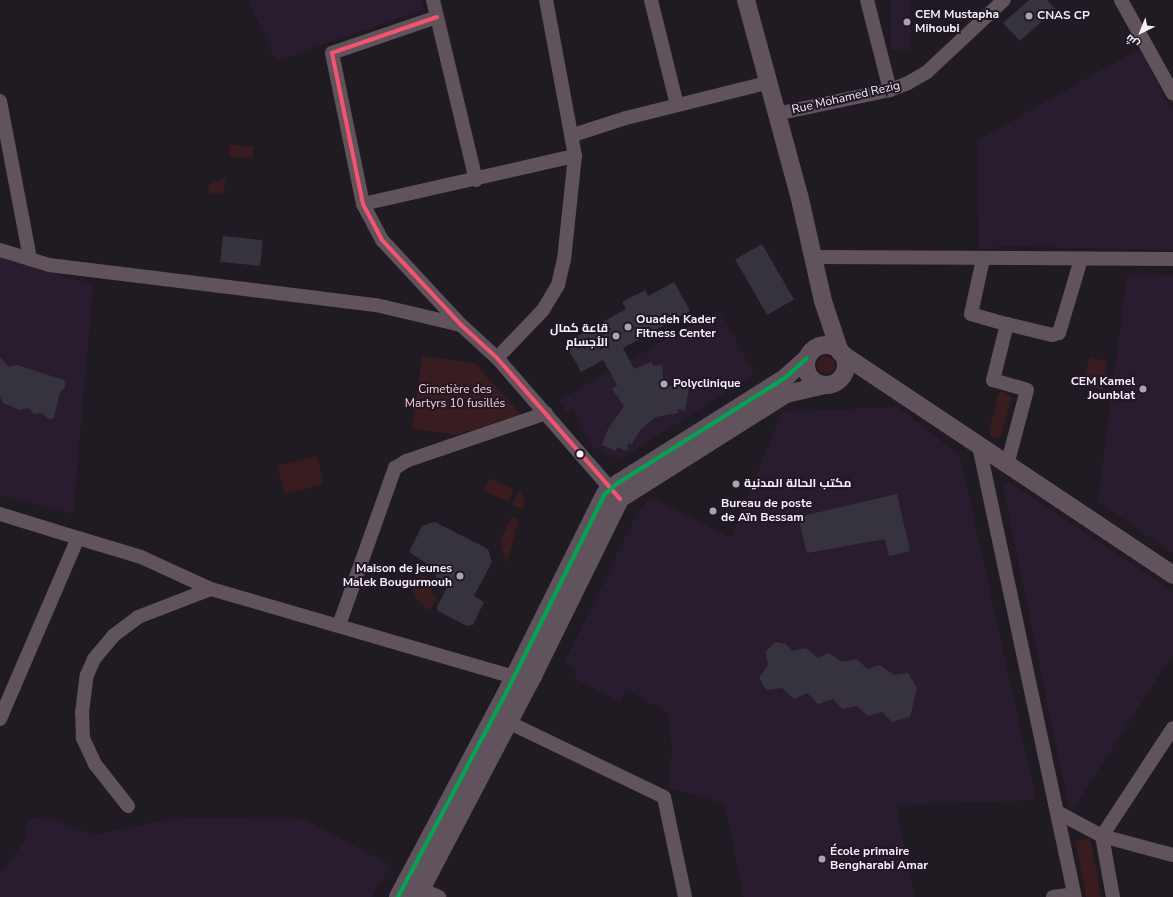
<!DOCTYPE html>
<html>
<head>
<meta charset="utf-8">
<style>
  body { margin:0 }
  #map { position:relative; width:1173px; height:897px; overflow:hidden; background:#201a22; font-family:"Nunito Sans",Cairo,sans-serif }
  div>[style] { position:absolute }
  .built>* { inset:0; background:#291c2f; transform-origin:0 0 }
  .green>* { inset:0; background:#381c1f; transform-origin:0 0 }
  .round { border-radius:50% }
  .building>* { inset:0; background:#36333f; transform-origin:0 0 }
  .minor>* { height:14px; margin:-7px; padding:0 7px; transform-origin:7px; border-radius:7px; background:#60535b }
  .major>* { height:18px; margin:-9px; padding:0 9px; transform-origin:9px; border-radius:9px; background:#61535e }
  .major>.ring { margin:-9px; padding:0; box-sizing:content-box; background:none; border:18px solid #61535e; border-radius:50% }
  .bus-1>* { height:4px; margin:-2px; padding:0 2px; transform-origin:2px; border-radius:2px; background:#f65372 }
  .bus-2>* { height:4px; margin:-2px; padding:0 2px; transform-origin:2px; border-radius:2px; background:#00a651 }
  .dots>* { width:11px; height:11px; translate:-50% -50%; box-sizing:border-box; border:2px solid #211726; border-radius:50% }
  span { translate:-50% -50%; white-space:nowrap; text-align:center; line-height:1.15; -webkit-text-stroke:4px #211726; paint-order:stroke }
  .poi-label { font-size:12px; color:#f6eef9; font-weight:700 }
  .left { translate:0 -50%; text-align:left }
  .right { translate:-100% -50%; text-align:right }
  .street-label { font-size:12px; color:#f6eef9 }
  .park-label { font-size:12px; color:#f6cfd1 }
  .north { position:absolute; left:1121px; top:12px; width:40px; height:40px; -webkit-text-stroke:3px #211726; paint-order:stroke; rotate:223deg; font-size:11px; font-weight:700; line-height:16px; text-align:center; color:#f6eef9 }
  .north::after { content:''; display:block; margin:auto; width:14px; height:18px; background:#f6eef9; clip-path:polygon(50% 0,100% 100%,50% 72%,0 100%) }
</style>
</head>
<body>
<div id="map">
  <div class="built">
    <i style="clip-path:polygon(248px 0,422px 0,424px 9px,276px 61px)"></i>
    <i style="left:891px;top:0;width:20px;height:49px"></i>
    <i style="clip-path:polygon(1139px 49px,1173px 111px,1173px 250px,997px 246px,996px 249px,979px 249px,978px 140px)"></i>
    <i style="clip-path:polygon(0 257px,93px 285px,73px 514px,0 496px)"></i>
    <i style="clip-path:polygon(1127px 275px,1173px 276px,1173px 553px,1098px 502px)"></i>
    <i style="clip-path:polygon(720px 310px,754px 375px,619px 460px,593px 447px,573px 409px,566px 412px,559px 400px)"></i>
    <i style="clip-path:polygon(898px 407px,960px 456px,1036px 800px,896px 805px,915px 897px,744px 897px,725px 804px,669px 788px,672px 749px,668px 712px,626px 690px,620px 702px,574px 678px,578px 670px,564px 663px,640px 508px,653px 498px,731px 538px,782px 412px)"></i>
    <i style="clip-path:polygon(1009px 482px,1173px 592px,1173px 654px,1073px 809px,1069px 808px,1003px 486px)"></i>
    <i style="clip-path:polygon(43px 816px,94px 835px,179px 817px,306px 820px,390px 865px,372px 897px,0 897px,0 874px,26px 839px,27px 820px)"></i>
  </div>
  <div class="green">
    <i style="left:230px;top:144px;width:24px;height:12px;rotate:7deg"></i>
    <i style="clip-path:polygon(223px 179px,226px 179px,223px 194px,210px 193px,207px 185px)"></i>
    <i class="round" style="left:817px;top:356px;width:18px;height:18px"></i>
    <i style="clip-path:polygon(422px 356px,475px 363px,521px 414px,457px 435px,412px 429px)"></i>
    <i style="clip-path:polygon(1090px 357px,1107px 361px,1103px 390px,1082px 384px)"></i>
    <i style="clip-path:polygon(1003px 391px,1012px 398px,1000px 438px,991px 436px,989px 432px,998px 394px)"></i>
    <i style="left:317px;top:456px;width:29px;height:41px;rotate:76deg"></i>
    <i style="left:489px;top:478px;width:27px;height:14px;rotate:24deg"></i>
    <i style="clip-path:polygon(519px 490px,525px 500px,523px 510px,512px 505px)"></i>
    <i style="clip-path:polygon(512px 516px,519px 520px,506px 565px,500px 541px)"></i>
    <i style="clip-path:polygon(420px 574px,428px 578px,433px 594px,437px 596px,430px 611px,417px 600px,412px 588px)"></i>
    <i style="left:1090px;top:838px;width:60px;height:15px;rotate:79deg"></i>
  </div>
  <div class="building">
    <i style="clip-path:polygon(1029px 0,1047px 0,1055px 9px,1020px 41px,1003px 23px)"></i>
    <i style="left:223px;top:236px;width:40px;height:26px;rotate:6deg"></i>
    <i style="left:762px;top:244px;width:64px;height:31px;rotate:60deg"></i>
    <i style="clip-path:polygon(674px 282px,690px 311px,623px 348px,634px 369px,652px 362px,653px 366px,662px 365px,664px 385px,689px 388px,685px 411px,678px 409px,678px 413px,656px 417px,640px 430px,632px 444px,628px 443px,627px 451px,617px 447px,616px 451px,602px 445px,608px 429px,624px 406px,612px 389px,617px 386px,615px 381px,603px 360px,581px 372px,565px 343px,626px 309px,622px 302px,645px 290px,648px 296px)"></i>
    <i style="clip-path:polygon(0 357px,9px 367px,17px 365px,64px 380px,66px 386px,60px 392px,54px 418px,48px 419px,42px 413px,34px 414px,28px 408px,20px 410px,3px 403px,0 397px)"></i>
    <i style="clip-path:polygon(897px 494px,910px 551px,889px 556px,885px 539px,807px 553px,798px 517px)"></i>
    <i style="clip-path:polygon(435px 522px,488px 549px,492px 562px,474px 596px,484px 602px,473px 625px,467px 626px,438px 611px,437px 607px,447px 588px,439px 584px,433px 568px,409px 552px,422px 526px)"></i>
    <i style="clip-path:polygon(776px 642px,785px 644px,793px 651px,806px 648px,818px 658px,829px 653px,842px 662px,856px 659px,868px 669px,879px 665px,894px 675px,908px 673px,917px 688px,910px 717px,892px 722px,882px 712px,868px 716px,857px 706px,842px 709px,833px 699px,818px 704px,807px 693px,794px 699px,782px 688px,766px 690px,759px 678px,768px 665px,766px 651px)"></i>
  </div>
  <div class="minor">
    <i style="left:433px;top:0;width:185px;rotate:76.6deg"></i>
    <i style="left:651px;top:0;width:108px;rotate:76.1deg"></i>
    <i style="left:867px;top:0;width:93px;rotate:75.7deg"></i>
    <i style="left:1121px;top:0;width:107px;rotate:61deg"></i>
    <i style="left:437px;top:17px;width:111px;rotate:161.1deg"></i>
    <i style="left:332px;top:53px;width:154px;rotate:78.4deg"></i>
    <i style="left:363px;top:204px;width:41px;rotate:62.2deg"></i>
    <i style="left:382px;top:240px;width:116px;rotate:47.1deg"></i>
    <i style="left:461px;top:325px;width:49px;rotate:42.5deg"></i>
    <i style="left:497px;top:358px;width:183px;rotate:49deg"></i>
    <i style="left:0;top:101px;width:161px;rotate:79.2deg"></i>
    <i style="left:776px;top:114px;width:116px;rotate:-11.9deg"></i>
    <i style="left:890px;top:90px;width:19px;rotate:-21deg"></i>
    <i style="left:908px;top:83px;width:22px;rotate:-30deg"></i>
    <i style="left:927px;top:72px;width:105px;rotate:-43.1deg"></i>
    <i style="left:573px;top:135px;width:56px;rotate:-17.8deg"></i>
    <i style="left:626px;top:118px;width:144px;rotate:-14deg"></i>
    <i style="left:363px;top:204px;width:217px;rotate:-12.8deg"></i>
    <i style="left:0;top:250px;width:51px;rotate:17deg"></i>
    <i style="left:49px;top:265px;width:329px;rotate:7deg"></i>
    <i style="left:376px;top:305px;width:87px;rotate:13.2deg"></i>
    <i style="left:813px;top:257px;width:360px;rotate:0.3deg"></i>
    <i style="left:983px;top:259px;width:56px;rotate:102.3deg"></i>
    <i style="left:971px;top:314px;width:37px;rotate:16deg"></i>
    <i style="left:1007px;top:324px;width:58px;rotate:104deg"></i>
    <i style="left:993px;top:380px;width:35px;rotate:16deg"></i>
    <i style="left:1027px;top:390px;width:78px;rotate:104.9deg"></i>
    <i style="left:1007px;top:324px;width:46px;rotate:13.7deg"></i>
    <i style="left:1052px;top:335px;width:7px;rotate:-16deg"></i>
    <i style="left:1059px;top:333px;width:77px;rotate:-73.4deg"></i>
    <i style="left:497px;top:358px;width:66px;rotate:-46.2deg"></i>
    <i style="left:543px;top:310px;width:29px;rotate:-59deg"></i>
    <i style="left:558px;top:285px;width:26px;rotate:-77deg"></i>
    <i style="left:564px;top:260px;width:105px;rotate:-84deg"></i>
    <i style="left:575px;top:156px;width:159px;rotate:-100.5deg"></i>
    <i style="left:979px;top:446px;width:461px;rotate:78deg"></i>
    <i style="left:0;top:514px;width:82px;rotate:17.1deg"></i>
    <i style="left:339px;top:625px;width:167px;rotate:-70.4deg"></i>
    <i style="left:395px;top:468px;width:13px;rotate:-32deg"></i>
    <i style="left:406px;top:461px;width:148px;rotate:-18.9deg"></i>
    <i style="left:0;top:719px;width:197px;rotate:-66.7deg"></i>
    <i style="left:78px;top:538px;width:66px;rotate:16.8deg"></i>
    <i style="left:141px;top:557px;width:77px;rotate:24.6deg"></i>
    <i style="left:211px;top:589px;width:316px;rotate:16.2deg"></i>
    <i style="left:508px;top:722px;width:173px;rotate:25.7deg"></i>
    <i style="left:664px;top:797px;width:102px;rotate:78.1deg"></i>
    <i style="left:128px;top:806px;width:53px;rotate:-128.2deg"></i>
    <i style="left:95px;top:764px;width:29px;rotate:-115deg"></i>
    <i style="left:83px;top:738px;width:25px;rotate:-92deg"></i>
    <i style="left:82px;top:713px;width:38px;rotate:-83deg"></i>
    <i style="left:87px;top:675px;width:17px;rotate:-66deg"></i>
    <i style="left:94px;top:659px;width:30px;rotate:-50deg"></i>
    <i style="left:113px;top:636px;width:31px;rotate:-37deg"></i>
    <i style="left:138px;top:617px;width:78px;rotate:-21deg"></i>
    <i style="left:1059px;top:813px;width:49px;rotate:28.1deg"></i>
    <i style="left:1102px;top:836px;width:73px;rotate:15deg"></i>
    <i style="left:421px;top:889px;width:20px;rotate:24deg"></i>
    <i style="left:1053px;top:897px;width:21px;rotate:-8deg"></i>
    <i style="left:1113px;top:897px;width:62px;rotate:-100.2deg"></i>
    <i style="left:1102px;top:836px;width:129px;rotate:-56.7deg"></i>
  </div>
  <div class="major">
    <i style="left:746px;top:0;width:206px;rotate:74.8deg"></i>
    <i style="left:800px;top:199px;width:105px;rotate:77.3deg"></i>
    <i style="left:823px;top:301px;width:54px;rotate:71.6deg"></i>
    <i class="ring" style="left:806px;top:345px;width:22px;height:22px"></i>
    <i style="left:842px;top:354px;width:398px;rotate:33.7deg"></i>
    <i style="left:398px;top:897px;width:231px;rotate:-62.1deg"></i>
    <i style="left:506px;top:693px;width:222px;rotate:-63.6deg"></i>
    <i style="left:605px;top:494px;width:17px;rotate:-40deg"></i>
    <i style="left:618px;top:483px;width:199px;rotate:-32.2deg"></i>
    <i style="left:786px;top:377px;width:28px;rotate:-42deg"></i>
    <i style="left:417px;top:897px;width:250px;rotate:-62.3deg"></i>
    <i style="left:533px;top:676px;width:197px;rotate:-63.8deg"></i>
    <i style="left:620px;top:499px;width:196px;rotate:-32.3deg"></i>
    <i style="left:786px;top:394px;width:40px;rotate:-13deg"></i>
  </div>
  <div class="bus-1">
    <i style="left:437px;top:17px;width:111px;rotate:161.1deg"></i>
    <i style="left:332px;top:53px;width:154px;rotate:78.4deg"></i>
    <i style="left:363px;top:204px;width:41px;rotate:62.2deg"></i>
    <i style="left:382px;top:240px;width:116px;rotate:47.1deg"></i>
    <i style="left:461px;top:325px;width:49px;rotate:42.5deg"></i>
    <i style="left:497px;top:358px;width:187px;rotate:48.9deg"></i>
  </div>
  <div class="bus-2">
    <i style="left:398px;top:897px;width:231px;rotate:-62.1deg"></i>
    <i style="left:506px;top:693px;width:222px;rotate:-63.6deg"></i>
    <i style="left:605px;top:494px;width:17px;rotate:-40deg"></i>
    <i style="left:618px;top:483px;width:199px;rotate:-32.2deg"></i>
    <i style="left:786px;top:377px;width:28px;rotate:-42deg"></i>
  </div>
  <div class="dots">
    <i style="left:1029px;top:16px;background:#aba4ae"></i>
    <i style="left:907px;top:22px;background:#aba4ae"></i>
    <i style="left:628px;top:327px;background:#aba4ae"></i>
    <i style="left:616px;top:336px;background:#aba4ae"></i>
    <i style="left:664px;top:384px;background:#aba4ae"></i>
    <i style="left:1143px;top:389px;background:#aba4ae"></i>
    <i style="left:580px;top:454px;background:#f6eef9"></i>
    <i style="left:736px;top:484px;background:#aba4ae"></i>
    <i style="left:713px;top:511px;background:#aba4ae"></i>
    <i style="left:460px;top:576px;background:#aba4ae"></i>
    <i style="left:822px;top:859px;background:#aba4ae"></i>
  </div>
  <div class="poi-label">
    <span class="left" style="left:915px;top:22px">CEM Mustapha<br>Mihoubi</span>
    <span class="left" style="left:1037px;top:16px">CNAS CP</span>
    <span class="left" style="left:636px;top:327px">Ouadeh Kader<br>Fitness Center</span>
    <span class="right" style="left:608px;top:336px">قاعة كمال<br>الأجسام</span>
    <span class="right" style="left:1135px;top:389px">CEM Kamel<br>Jounblat</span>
    <span class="left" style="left:673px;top:384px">Polyclinique</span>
    <span class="left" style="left:744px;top:484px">مكتب الحالة المدنية</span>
    <span class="left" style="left:721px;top:511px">Bureau de poste<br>de Aïn Bessam</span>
    <span class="right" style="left:452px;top:576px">Maison de jeunes<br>Malek Bougurmouh</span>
    <span class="left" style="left:830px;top:859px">École primaire<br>Bengharabi Amar</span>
  </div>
  <div class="street-label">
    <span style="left:846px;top:98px;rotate:-13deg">Rue Mohamed Rezig</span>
  </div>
  <div class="park-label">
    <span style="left:455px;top:397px">Cimetière des<br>Martyrs 10 fusillés</span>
  </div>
  <div class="north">ش</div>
</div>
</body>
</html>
